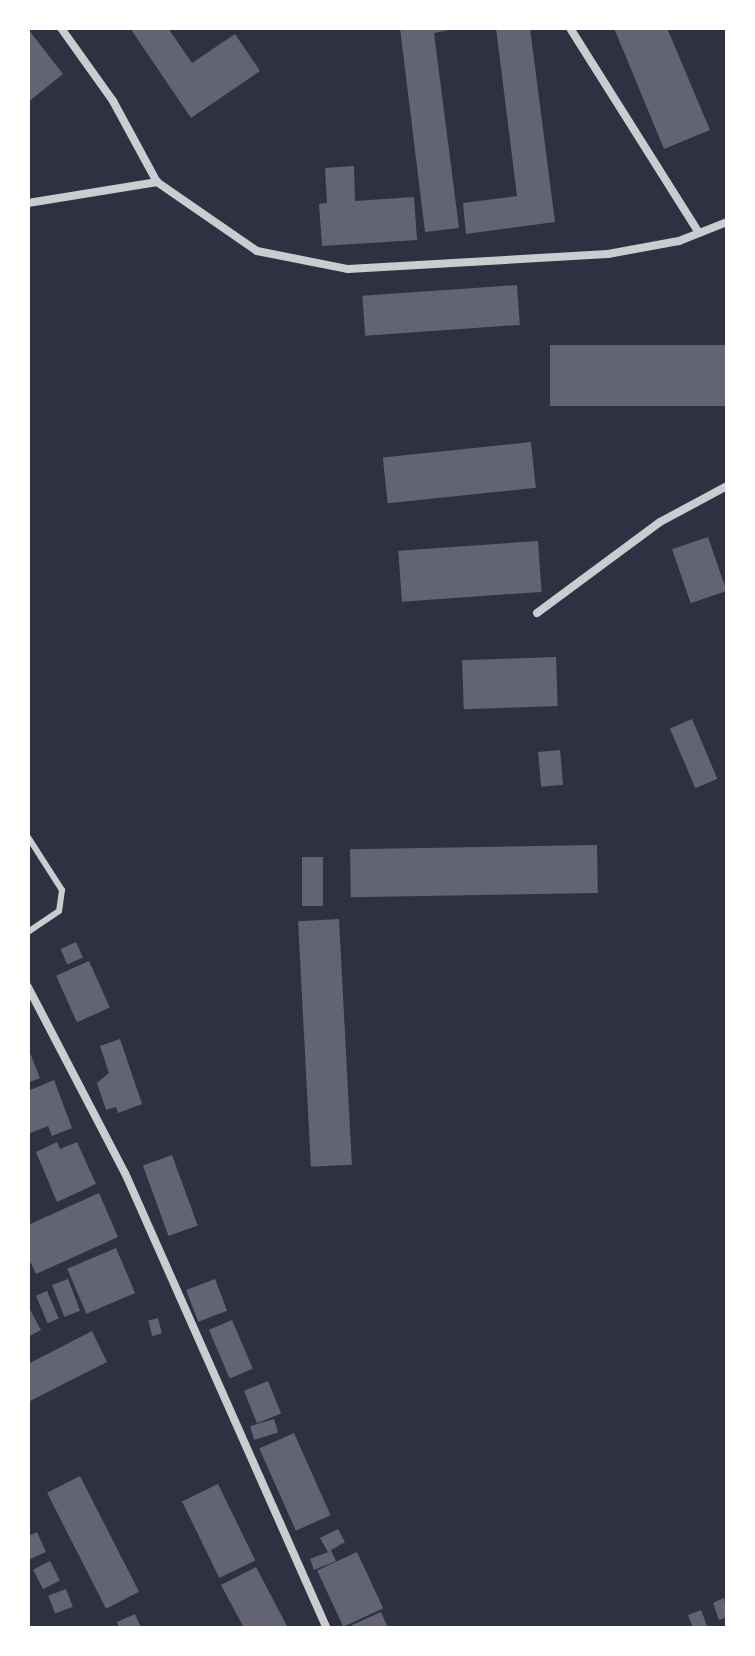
<!DOCTYPE html>
<html>
<head>
<meta charset="utf-8">
<style>
  body { margin:0 }
  #map { position:relative; width:755px; height:1656px; overflow:hidden; background:#2d3142; font-family:"Titillium Web",sans-serif }
  div>[style] { position:absolute }
  .building>* { inset:0; background:#626471; transform-origin:0 0 }
  .service>* { height:6px; margin:-3px; padding:0 3px; transform-origin:3px; border-radius:3px; background:#caccd0 }
  .minor>* { height:8px; margin:-4px; padding:0 4px; transform-origin:4px; border-radius:4px; background:#caccd0 }
  span { translate:-50% -50%; white-space:nowrap; text-align:center; line-height:1.15; -webkit-text-stroke:6px #fff; paint-order:stroke }
  .frame { position:absolute; inset:0; border:30px solid #fff; pointer-events:none }
</style>
</head>
<body>
<div id="map">
  <div class="building">
    <i style="clip-path:polygon(135px 28px,168px 28px,192px 63px,235px 34px,260px 71px,191px 118px,132px 31px)"></i>
    <i style="clip-path:polygon(400px 28px,458px 28px,434px 33px,459px 228px,425px 232px)"></i>
    <i style="clip-path:polygon(496px 28px,530px 28px,555px 222px,466px 234px,463px 203px,517px 196px)"></i>
    <i style="clip-path:polygon(614px 28px,667px 28px,710px 130px,664px 149px)"></i>
    <i style="clip-path:polygon(28px 29px,63px 74px,28px 102px)"></i>
    <i style="clip-path:polygon(354px 166px,355px 201px,414px 197px,417px 240px,322px 246px,319px 204px,327px 203px,325px 168px)"></i>
    <i style="left:517px;top:285px;width:40px;height:155px;rotate:86deg"></i>
    <i style="left:727px;top:345px;width:61px;height:177px;rotate:90deg"></i>
    <i style="left:531px;top:442px;width:46px;height:149px;rotate:84deg"></i>
    <i style="left:708px;top:537px;width:57px;height:38px;rotate:71deg"></i>
    <i style="left:538px;top:541px;width:51px;height:140px;rotate:86deg"></i>
    <i style="left:556px;top:657px;width:49px;height:94px;rotate:88deg"></i>
    <i style="left:692px;top:719px;width:65px;height:24px;rotate:67deg"></i>
    <i style="left:560px;top:750px;width:35px;height:22px;rotate:85deg"></i>
    <i style="left:597px;top:845px;width:48px;height:247px;rotate:89deg"></i>
    <i style="left:302px;top:857px;width:21px;height:49px"></i>
    <i style="left:339px;top:919px;width:246px;height:41px;rotate:87deg"></i>
    <i style="left:76px;top:942px;width:17px;height:17px;rotate:66deg"></i>
    <i style="left:89px;top:961px;width:51px;height:36px;rotate:66deg"></i>
    <i style="clip-path:polygon(120px 1039px,142px 1104px,118px 1113px,116px 1107px,106px 1110px,97px 1083px,109px 1073px,100px 1046px)"></i>
    <i style="clip-path:polygon(28px 1048px,40px 1078px,28px 1083px)"></i>
    <i style="clip-path:polygon(54px 1080px,72px 1128px,52px 1136px,48px 1126px,28px 1134px,28px 1091px)"></i>
    <i style="clip-path:polygon(57px 1142px,60px 1149px,77px 1142px,96px 1184px,57px 1202px,36px 1152px)"></i>
    <i style="left:172px;top:1155px;width:75px;height:31px;rotate:70deg"></i>
    <i style="clip-path:polygon(99px 1193px,118px 1237px,36px 1274px,28px 1257px,28px 1225px)"></i>
    <i style="left:116px;top:1248px;width:49px;height:53px;rotate:67deg"></i>
    <i style="left:68px;top:1279px;width:34px;height:17px;rotate:69deg"></i>
    <i style="left:215px;top:1279px;width:34px;height:31px;rotate:69deg"></i>
    <i style="left:47px;top:1291px;width:30px;height:12px;rotate:67deg"></i>
    <i style="clip-path:polygon(28px 1306px,41px 1330px,28px 1337px)"></i>
    <i style="left:158px;top:1318px;width:16px;height:10px;rotate:76deg"></i>
    <i style="left:232px;top:1320px;width:53px;height:25px;rotate:67deg"></i>
    <i style="clip-path:polygon(92px 1331px,107px 1362px,28px 1402px,28px 1364px)"></i>
    <i style="left:268px;top:1381px;width:35px;height:26px;rotate:68deg"></i>
    <i style="left:274px;top:1419px;width:14px;height:25px;rotate:73deg"></i>
    <i style="left:294px;top:1433px;width:90px;height:38px;rotate:66deg"></i>
    <i style="left:80px;top:1476px;width:130px;height:37px;rotate:63deg"></i>
    <i style="left:218px;top:1484px;width:85px;height:40px;rotate:64deg"></i>
    <i style="clip-path:polygon(338px 1529px,345px 1542px,331px 1550px,336px 1561px,314px 1570px,310px 1559px,328px 1552px,320px 1538px)"></i>
    <i style="clip-path:polygon(37px 1532px,46px 1552px,28px 1560px,28px 1536px)"></i>
    <i style="left:357px;top:1552px;width:62px;height:44px;rotate:65deg"></i>
    <i style="left:50px;top:1561px;width:22px;height:19px;rotate:63deg"></i>
    <i style="clip-path:polygon(256px 1567px,288px 1628px,244px 1628px,221px 1585px)"></i>
    <i style="left:66px;top:1589px;width:19px;height:19px;rotate:69deg"></i>
    <i style="clip-path:polygon(724px 1598px,727px 1617px,719px 1620px,713px 1603px)"></i>
    <i style="clip-path:polygon(701px 1610px,707px 1626px,693px 1628px,688px 1615px)"></i>
    <i style="clip-path:polygon(381px 1612px,388px 1628px,353px 1628px,352px 1625px)"></i>
    <i style="clip-path:polygon(135px 1614px,141px 1628px,119px 1628px,117px 1622px)"></i>
  </div>
  <div class="service">
    <i style="left:28px;top:837px;width:63px;rotate:57.3deg"></i>
    <i style="left:62px;top:890px;width:21px;rotate:98deg"></i>
    <i style="left:59px;top:911px;width:37px;rotate:146deg"></i>
  </div>
  <div class="minor">
    <i style="left:61px;top:28px;width:90px;rotate:54.5deg"></i>
    <i style="left:113px;top:101px;width:92px;rotate:61.5deg"></i>
    <i style="left:570px;top:28px;width:242px;rotate:57.8deg"></i>
    <i style="left:28px;top:203px;width:131px;rotate:-9.2deg"></i>
    <i style="left:157px;top:182px;width:121px;rotate:34.6deg"></i>
    <i style="left:257px;top:251px;width:93px;rotate:11.2deg"></i>
    <i style="left:348px;top:269px;width:260px;rotate:-3.3deg"></i>
    <i style="left:608px;top:254px;width:72px;rotate:-10.4deg"></i>
    <i style="left:679px;top:241px;width:52px;rotate:-21.6deg"></i>
    <i style="left:537px;top:613px;width:153px;rotate:-36.5deg"></i>
    <i style="left:660px;top:522px;width:76px;rotate:-28.2deg"></i>
    <i style="left:28px;top:987px;width:210px;rotate:62.5deg"></i>
    <i style="left:125px;top:1173px;width:498px;rotate:66.1deg"></i>
  </div>
  <div class="frame"></div>
</div>
</body>
</html>
